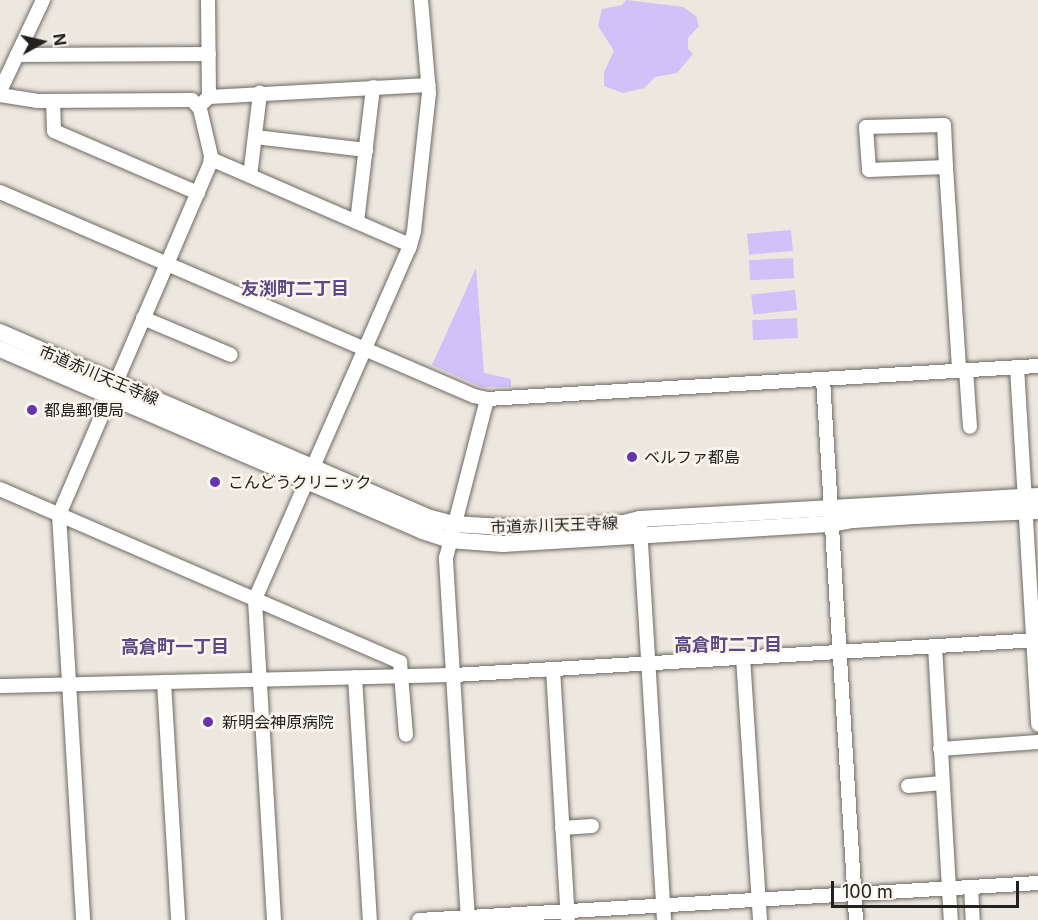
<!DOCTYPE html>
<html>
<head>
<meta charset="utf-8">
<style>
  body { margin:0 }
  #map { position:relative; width:1038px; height:920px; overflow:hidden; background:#ece7df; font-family:Inter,"Noto Sans JP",sans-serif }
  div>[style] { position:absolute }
  .green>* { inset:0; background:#d0c1f8; transform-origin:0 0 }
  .roads { filter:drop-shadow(0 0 2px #6d6a62) drop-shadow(0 0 2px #6d6a62) }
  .minor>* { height:14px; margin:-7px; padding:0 7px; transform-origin:7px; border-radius:7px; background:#fff }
  .major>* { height:16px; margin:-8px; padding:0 8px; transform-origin:8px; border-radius:8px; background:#fff }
  .dots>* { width:16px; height:16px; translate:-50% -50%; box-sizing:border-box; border:3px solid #f9f5ec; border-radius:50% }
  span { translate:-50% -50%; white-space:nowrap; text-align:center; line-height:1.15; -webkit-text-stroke:5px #f9f5ec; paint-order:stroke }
  .street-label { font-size:16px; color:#23211e }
  .poi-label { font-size:16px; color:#23211e }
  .left { translate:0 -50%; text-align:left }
  .neighbourhood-label { font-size:18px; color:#5d4886; font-weight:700 }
  .north { position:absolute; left:12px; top:12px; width:60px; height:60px; -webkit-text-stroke:4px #f9f5ec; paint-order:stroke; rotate:82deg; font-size:16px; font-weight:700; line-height:24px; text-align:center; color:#23211e }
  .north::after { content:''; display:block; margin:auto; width:21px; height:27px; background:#23211e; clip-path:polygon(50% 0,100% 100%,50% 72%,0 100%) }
  .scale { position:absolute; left:831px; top:881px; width:188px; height:27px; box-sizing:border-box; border:3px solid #23211e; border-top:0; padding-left:8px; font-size:18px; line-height:21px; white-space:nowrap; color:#23211e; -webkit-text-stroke:4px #f9f5ec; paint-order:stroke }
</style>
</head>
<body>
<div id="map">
  <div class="green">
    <i style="clip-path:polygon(626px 0,683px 7px,696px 16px,699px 26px,688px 38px,688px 49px,693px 54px,677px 73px,655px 77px,644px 88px,623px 93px,604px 86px,604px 72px,614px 51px,598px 26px,602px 9px,622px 5px)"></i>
    <i style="left:791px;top:230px;width:21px;height:44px;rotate:85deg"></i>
    <i style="left:793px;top:258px;width:20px;height:44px;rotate:87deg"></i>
    <i style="clip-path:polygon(476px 268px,484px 373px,511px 379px,511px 387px,481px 387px,432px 365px)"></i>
    <i style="left:795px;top:290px;width:20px;height:44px;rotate:84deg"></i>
    <i style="left:797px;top:318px;width:20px;height:45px;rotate:87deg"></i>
  </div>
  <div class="roads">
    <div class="minor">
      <i style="left:208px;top:0;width:97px;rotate:89.4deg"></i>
      <i style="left:17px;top:55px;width:192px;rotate:-0.3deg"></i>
      <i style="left:0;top:91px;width:101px;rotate:-64.7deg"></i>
      <i style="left:0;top:95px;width:37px;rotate:9deg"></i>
      <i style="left:37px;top:101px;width:155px;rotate:-0.4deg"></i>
      <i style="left:192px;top:100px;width:12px;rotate:48deg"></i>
      <i style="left:200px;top:109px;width:48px;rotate:76.8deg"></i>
      <i style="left:211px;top:156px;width:8px;rotate:97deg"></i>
      <i style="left:210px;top:164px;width:381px;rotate:113.3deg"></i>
      <i style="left:59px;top:514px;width:407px;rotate:86.6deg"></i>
      <i style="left:53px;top:101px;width:30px;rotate:88deg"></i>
      <i style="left:54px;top:131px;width:157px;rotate:23.3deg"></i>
      <i style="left:199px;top:106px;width:13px;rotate:-42deg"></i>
      <i style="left:209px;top:97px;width:220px;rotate:-3.1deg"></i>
      <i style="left:255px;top:137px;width:112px;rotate:6.7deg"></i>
      <i style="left:211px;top:159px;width:217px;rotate:23.4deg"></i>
      <i style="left:946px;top:167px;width:77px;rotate:177.8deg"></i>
      <i style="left:869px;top:170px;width:43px;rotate:-94deg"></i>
      <i style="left:866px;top:127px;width:78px;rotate:-1.5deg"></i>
      <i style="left:944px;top:125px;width:42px;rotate:87.3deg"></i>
      <i style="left:946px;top:167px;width:203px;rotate:86.3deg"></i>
      <i style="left:250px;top:176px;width:84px;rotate:-83.1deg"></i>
      <i style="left:0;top:192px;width:516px;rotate:23.29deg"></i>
      <i style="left:474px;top:396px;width:13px;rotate:13deg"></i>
      <i style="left:487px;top:399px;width:552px;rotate:-3.43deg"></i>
      <i style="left:357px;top:222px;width:136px;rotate:-83.2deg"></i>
      <i style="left:143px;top:318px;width:95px;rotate:22.8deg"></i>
      <i style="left:1017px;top:367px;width:358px;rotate:86.6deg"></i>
      <i style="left:966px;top:370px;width:57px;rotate:86deg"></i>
      <i style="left:823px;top:379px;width:542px;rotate:86.51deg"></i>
      <i style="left:0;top:489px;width:436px;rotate:23.4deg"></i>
      <i style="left:400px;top:662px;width:73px;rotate:85.3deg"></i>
      <i style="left:640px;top:527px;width:394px;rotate:86.5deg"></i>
      <i style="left:935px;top:646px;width:274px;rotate:86.7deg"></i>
      <i style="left:743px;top:657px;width:264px;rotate:86.3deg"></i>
      <i style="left:553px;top:669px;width:250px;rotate:86.6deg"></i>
      <i style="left:355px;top:677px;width:243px;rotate:86.5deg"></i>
      <i style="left:164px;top:682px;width:238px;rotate:86.6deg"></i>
      <i style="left:0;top:686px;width:454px;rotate:-1.4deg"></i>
      <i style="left:454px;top:675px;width:585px;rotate:-3.43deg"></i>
      <i style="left:940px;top:749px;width:98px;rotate:-4.1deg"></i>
      <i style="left:908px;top:786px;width:34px;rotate:-5deg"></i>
      <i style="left:562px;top:828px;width:30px;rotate:-4deg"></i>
      <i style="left:971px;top:887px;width:33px;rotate:87deg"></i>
      <i style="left:274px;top:920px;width:322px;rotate:-93.4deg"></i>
      <i style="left:255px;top:599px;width:382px;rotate:-66.3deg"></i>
      <i style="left:409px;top:249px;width:19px;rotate:-74deg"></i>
      <i style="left:414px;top:231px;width:139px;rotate:-83.8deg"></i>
      <i style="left:429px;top:93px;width:93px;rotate:-94.9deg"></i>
      <i style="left:419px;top:920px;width:620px;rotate:-3.42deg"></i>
      <i style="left:468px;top:920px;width:363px;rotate:-93.5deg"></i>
      <i style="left:446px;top:558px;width:164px;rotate:-75.5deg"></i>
    </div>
    <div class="major">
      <i style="left:0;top:332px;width:465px;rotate:23.4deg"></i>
      <i style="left:427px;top:517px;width:27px;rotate:15deg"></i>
      <i style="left:453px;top:524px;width:84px;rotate:3.4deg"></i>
      <i style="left:537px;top:529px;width:87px;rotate:-3.9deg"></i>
      <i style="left:624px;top:523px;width:16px;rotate:-14deg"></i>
      <i style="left:640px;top:519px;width:399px;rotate:-3.3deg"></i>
      <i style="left:0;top:349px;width:460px;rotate:23.3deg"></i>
      <i style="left:422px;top:531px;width:28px;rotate:18deg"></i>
      <i style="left:449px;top:540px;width:54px;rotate:4.2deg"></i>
      <i style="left:503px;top:544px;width:330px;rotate:-3.5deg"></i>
      <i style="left:832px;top:524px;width:21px;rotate:-11deg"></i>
      <i style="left:853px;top:520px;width:61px;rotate:-3.8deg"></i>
      <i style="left:914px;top:516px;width:124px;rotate:-2.3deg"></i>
    </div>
  </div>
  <div class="dots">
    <i style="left:32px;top:410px;background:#6635ad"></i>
    <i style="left:632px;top:457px;background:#6635ad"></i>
    <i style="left:215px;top:482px;background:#6635ad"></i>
    <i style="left:208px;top:722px;background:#6635ad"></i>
  </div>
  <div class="street-label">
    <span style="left:99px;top:375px;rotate:23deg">市道赤川天王寺線</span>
    <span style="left:554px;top:525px;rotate:-2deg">市道赤川天王寺線</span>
  </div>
  <div class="poi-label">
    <span class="left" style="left:44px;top:410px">都島郵便局</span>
    <span class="left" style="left:644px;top:457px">ベルファ都島</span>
    <span class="left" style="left:228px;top:482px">こんどうクリニック</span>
    <span class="left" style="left:222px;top:722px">新明会神原病院</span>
  </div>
  <div class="neighbourhood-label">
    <span style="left:295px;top:289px">友渕町二丁目</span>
    <span style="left:728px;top:645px">高倉町二丁目</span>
    <span style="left:175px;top:647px">高倉町一丁目</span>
  </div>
  <div class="north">N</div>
  <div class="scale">100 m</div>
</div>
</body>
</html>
